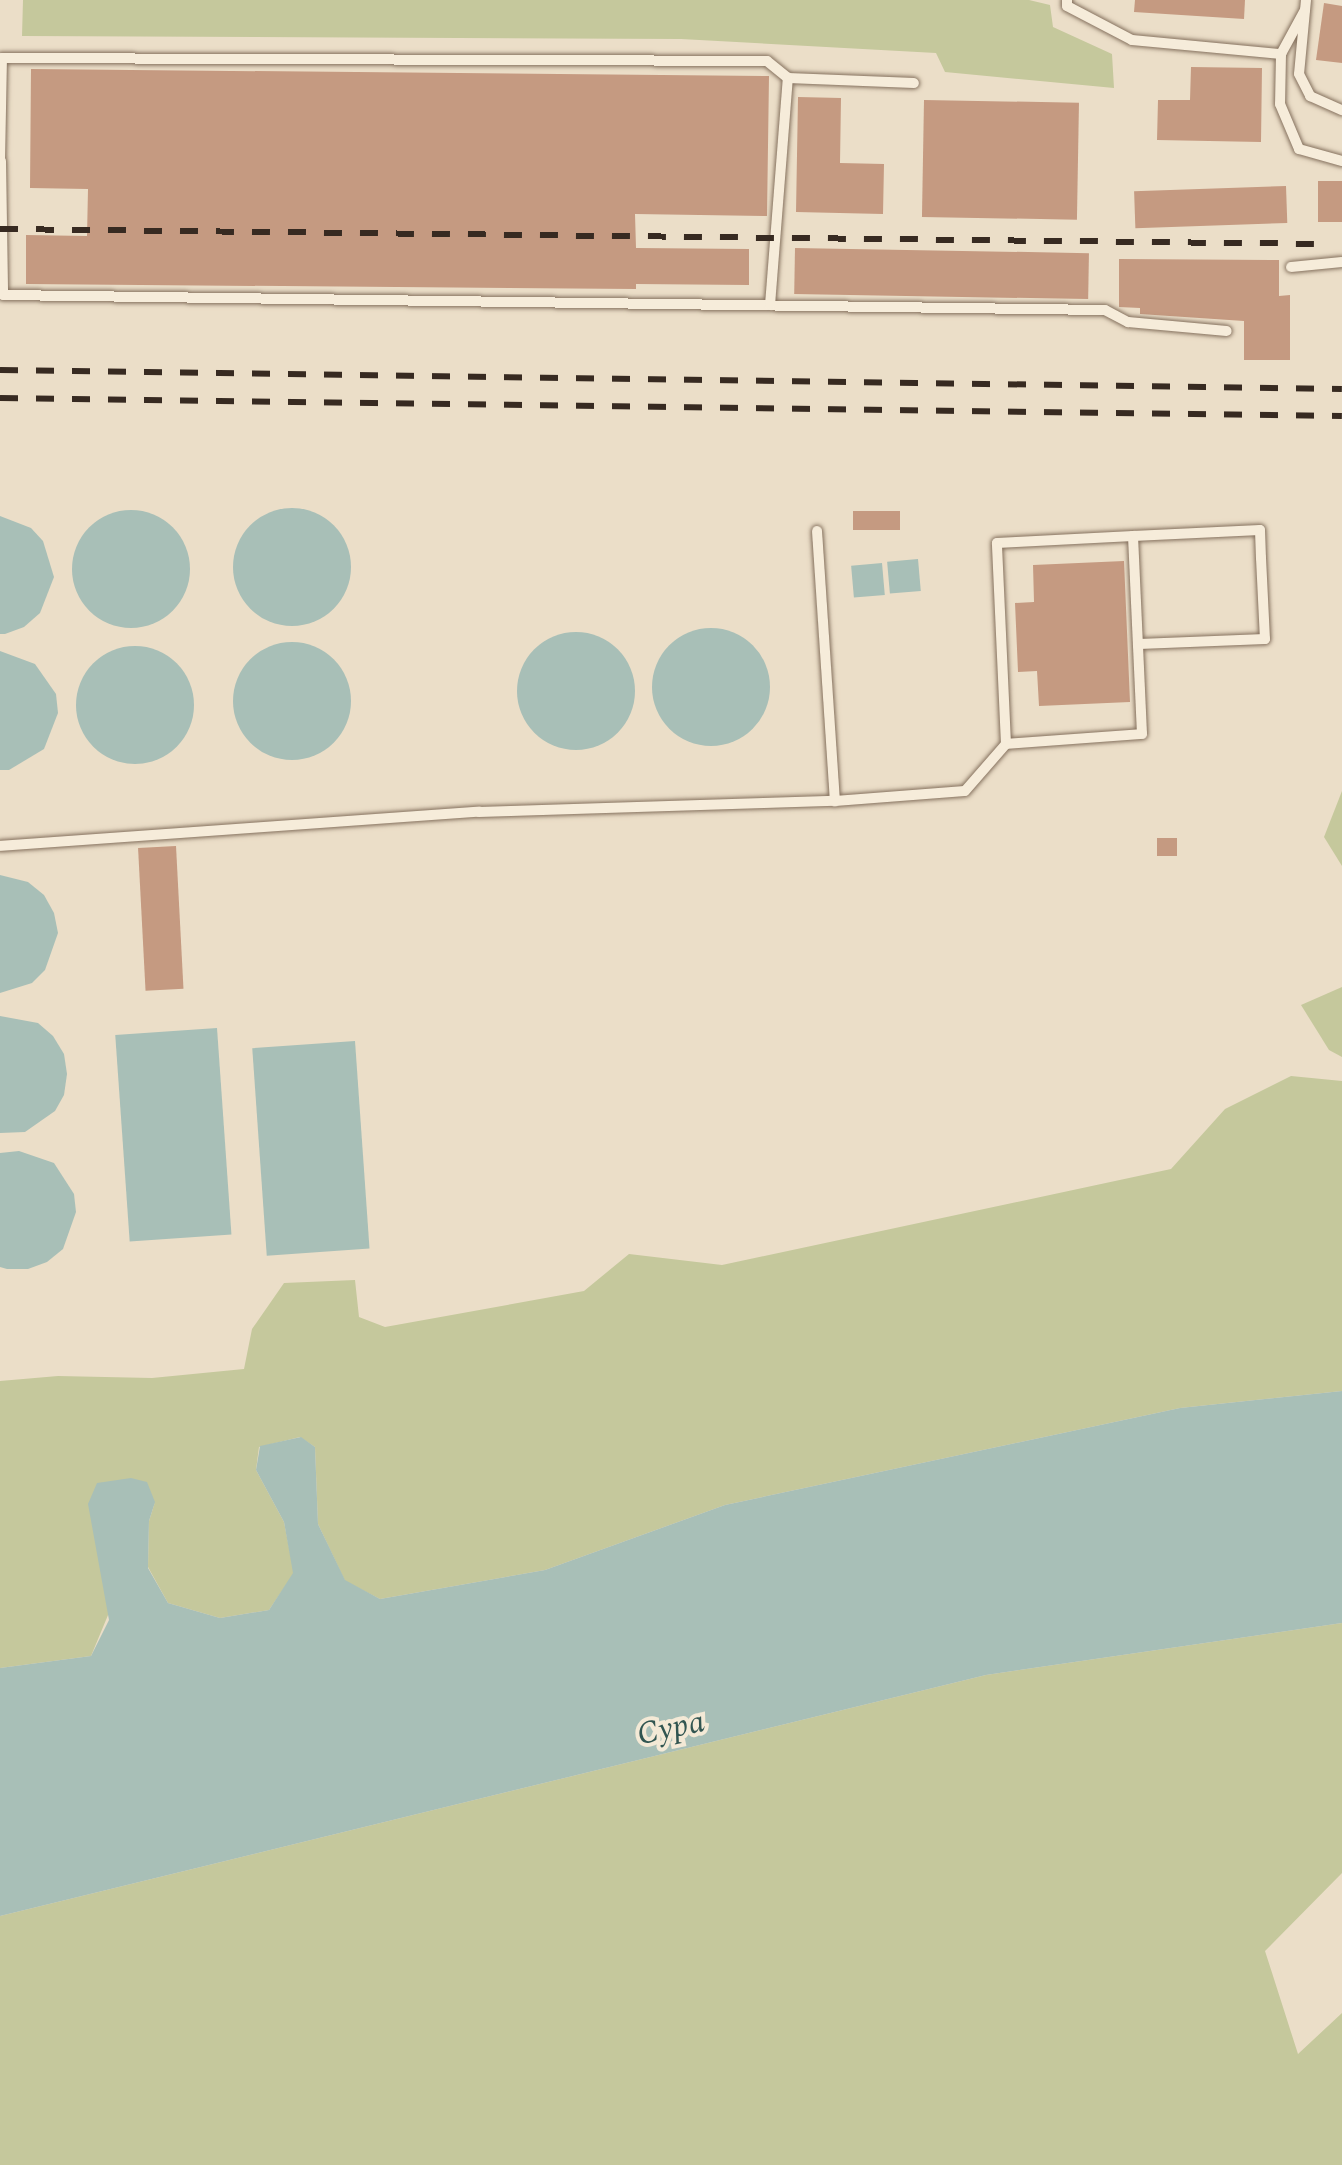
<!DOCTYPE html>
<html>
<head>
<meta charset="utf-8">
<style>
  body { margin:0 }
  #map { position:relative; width:1342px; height:2165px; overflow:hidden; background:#ebdec8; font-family:Spectral,serif }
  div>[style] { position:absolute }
  .green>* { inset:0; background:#c5c89c }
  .water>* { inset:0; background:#a8bfb7; transform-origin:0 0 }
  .round { border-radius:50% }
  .building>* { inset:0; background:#c59a81; transform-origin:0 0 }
  .roads { filter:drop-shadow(0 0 2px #85715e) drop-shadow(0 0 2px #85715e) }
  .lane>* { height:10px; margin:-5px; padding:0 5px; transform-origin:5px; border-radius:5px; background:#f6ecda }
  .rail>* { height:6px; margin-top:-3px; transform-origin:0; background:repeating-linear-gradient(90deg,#372a21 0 18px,transparent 0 36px) }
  span { translate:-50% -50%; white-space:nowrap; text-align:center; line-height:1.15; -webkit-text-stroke:8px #f3e9d6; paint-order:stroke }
  .water-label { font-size:32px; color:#315551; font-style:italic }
</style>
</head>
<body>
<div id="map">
  <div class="green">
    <i style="clip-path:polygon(23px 0,1029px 0,1050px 5px,1053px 27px,1112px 54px,1114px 88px,945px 72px,936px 53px,681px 39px,22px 36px)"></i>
    <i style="clip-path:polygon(1342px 791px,1342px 866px,1324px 837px)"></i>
    <i style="clip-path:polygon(1342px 987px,1342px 1057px,1329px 1050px,1301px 1005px)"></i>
    <i style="clip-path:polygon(1291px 1076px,1342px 1081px,1342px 1391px,1180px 1408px,725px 1505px,545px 1570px,380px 1599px,345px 1581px,318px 1524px,315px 1447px,300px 1437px,259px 1447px,256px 1470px,284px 1522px,294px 1573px,269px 1610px,220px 1618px,168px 1603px,148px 1567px,149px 1521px,155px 1502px,91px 1656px,0 1668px,0 1381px,58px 1376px,152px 1378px,244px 1369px,252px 1329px,284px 1283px,355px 1280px,359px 1317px,385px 1327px,584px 1291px,629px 1254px,722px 1265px,1171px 1169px,1225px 1109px)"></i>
    <i style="clip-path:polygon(1342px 1623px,1342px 1873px,1265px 1951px,1298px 2054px,1342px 2013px,1342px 2165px,0 2165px,0 1916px,986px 1675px)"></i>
  </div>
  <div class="water">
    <i class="round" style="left:233px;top:508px;width:118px;height:118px"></i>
    <i class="round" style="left:72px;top:510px;width:118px;height:118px"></i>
    <i style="clip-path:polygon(0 516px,31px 528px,43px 541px,54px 577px,40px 613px,24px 627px,5px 634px,0 634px)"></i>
    <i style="left:918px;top:559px;width:32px;height:31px;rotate:85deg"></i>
    <i style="left:882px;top:563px;width:32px;height:31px;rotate:85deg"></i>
    <i class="round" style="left:652px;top:628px;width:118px;height:118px"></i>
    <i class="round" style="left:517px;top:632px;width:118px;height:118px"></i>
    <i class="round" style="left:233px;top:642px;width:118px;height:118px"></i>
    <i class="round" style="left:76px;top:646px;width:118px;height:118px"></i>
    <i style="clip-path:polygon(0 651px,35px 664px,56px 694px,58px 713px,44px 749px,9px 770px,0 770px)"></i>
    <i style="clip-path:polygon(0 875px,28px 882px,44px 895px,54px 913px,58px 933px,45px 970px,32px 983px,0 993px)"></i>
    <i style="clip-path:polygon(0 1016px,38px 1023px,53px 1036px,64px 1054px,67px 1074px,64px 1095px,55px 1111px,25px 1132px,0 1133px)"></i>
    <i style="left:217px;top:1028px;width:207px;height:102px;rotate:86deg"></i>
    <i style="left:355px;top:1041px;width:208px;height:103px;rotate:86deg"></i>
    <i style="clip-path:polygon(19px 1151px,54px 1163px,74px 1194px,76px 1212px,63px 1249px,47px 1262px,28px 1269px,7px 1269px,0 1267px,0 1153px)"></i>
    <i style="clip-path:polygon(1342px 1391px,1342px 1623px,986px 1675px,0 1916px,0 1668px,91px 1656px,109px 1620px,88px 1504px,97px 1483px,131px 1478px,147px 1482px,155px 1502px,149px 1521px,148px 1568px,168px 1603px,220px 1618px,269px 1610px,293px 1573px,284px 1522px,256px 1470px,260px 1446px,301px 1437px,315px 1447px,318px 1524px,345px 1580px,380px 1599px,545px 1570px,725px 1505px,1180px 1408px)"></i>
  </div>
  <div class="building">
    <i style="clip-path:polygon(1135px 0,1245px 0,1244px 19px,1134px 12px)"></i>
    <i style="clip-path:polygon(1324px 3px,1342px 6px,1342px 63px,1316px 60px)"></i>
    <i style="clip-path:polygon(1191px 67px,1262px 68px,1261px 142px,1157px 140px,1158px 100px,1190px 100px)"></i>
    <i style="clip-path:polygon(31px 69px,769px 76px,767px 216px,635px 214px,636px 248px,749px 249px,749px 285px,636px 284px,636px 289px,26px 284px,26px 235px,87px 236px,88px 189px,30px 188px)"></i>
    <i style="clip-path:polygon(798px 97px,841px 98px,840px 163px,884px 164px,883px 214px,796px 212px)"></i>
    <i style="left:924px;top:100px;width:155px;height:117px;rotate:1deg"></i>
    <i style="left:1342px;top:181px;width:41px;height:24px;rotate:90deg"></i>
    <i style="left:1286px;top:186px;width:37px;height:152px;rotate:88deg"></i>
    <i style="left:795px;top:248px;width:294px;height:46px;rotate:1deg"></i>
    <i style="clip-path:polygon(1119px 259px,1279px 260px,1279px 296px,1290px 295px,1290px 360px,1244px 360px,1244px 321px,1140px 314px,1140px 308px,1119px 307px)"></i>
    <i style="left:900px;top:511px;width:19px;height:47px;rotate:90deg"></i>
    <i style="clip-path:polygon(1124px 561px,1130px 702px,1039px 706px,1037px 671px,1018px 672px,1015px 603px,1034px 602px,1033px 565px)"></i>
    <i style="left:1157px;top:838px;width:20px;height:18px"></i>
    <i style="left:176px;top:846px;width:143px;height:38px;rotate:87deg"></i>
  </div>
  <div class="roads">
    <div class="lane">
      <i style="left:1067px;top:0;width:6px;rotate:90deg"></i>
      <i style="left:1067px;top:6px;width:73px;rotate:27.6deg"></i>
      <i style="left:1132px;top:40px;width:150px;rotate:5.4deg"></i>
      <i style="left:1306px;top:0;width:74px;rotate:95.4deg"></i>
      <i style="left:1299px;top:74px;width:25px;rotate:63deg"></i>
      <i style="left:1310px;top:96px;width:35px;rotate:24deg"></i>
      <i style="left:1305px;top:10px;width:50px;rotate:118.6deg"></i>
      <i style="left:1281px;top:54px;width:50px;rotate:91.1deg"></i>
      <i style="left:1280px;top:104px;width:49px;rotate:67.1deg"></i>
      <i style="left:1299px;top:149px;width:45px;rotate:15.6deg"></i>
      <i style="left:0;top:161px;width:103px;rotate:-88.9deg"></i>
      <i style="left:2px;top:58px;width:765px;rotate:0.22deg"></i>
      <i style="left:767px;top:61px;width:27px;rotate:39deg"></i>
      <i style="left:788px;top:78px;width:126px;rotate:2.3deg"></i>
      <i style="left:1px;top:161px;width:134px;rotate:89.1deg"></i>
      <i style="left:3px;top:295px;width:1102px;rotate:0.78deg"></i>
      <i style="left:1105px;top:310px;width:26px;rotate:28deg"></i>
      <i style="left:1128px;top:322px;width:99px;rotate:5.2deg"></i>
      <i style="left:1291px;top:267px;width:51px;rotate:-5.6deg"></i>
      <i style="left:770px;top:305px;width:228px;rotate:-85.5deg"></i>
      <i style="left:817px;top:531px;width:271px;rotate:86.2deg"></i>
      <i style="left:1133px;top:536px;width:127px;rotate:-2.7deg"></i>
      <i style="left:1260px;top:530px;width:28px;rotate:88deg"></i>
      <i style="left:1261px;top:558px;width:81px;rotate:87.2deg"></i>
      <i style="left:1265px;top:639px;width:126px;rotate:177.7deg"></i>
      <i style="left:0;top:846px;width:480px;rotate:-4.1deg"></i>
      <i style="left:479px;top:812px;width:356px;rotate:-1.8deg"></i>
      <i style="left:835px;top:801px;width:130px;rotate:-4.4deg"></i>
      <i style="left:965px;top:791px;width:62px;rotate:-48.9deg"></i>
      <i style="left:1006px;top:744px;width:201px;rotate:-92.6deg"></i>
      <i style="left:997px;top:543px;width:136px;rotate:-2.9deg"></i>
      <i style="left:1133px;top:536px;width:198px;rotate:87.4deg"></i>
      <i style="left:1142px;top:734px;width:136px;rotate:175.8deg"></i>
    </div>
  </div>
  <div class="rail">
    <i style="left:0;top:229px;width:1330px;rotate:0.65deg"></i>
    <i style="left:0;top:370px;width:1342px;rotate:0.81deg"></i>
    <i style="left:0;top:398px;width:1342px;rotate:0.77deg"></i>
  </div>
  <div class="water-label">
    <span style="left:671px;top:1729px;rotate:-12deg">Сура</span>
  </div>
</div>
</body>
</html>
